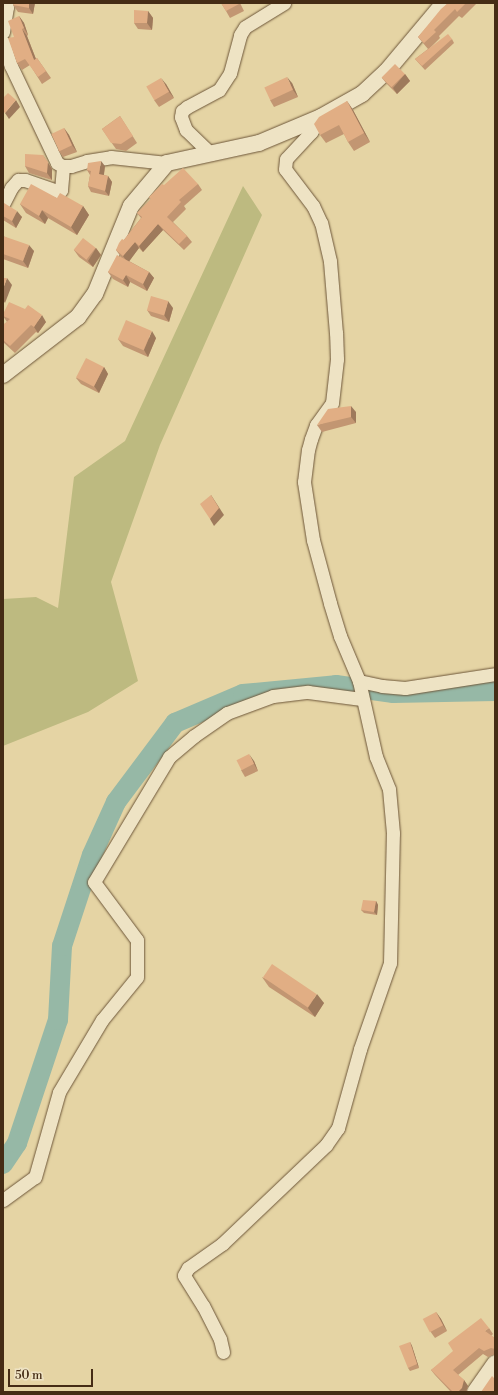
<!DOCTYPE html>
<html>
<head>
<meta charset="utf-8">
<style>
  body { margin:0 }
  #map { position:relative; width:498px; height:1395px; overflow:hidden; background:#e5d4a4; font-family:"Libre Bodoni",serif }
  div>[style] { position:absolute }
  .green>* { inset:0; background:#bdba80 }
  .river>* { height:20px; margin:-10px; padding:0 10px; transform-origin:10px; border-radius:10px; background:#96b8a6 }
  .roads { filter:drop-shadow(0 0 1px #6d5639) drop-shadow(0 0 1px #6d5639) }
  .minor>* { height:13px; margin:-6.5px; padding:0 6.5px; transform-origin:6.5px; border-radius:6.5px; background:#eee3c4 }
  .tertiary>* { height:16px; margin:-8px; padding:0 8px; transform-origin:8px; border-radius:8px; background:#eee3c4 }
  .wall>* { inset:0; background:#c29672 }
  .shaded-wall>* { inset:0; background:#9e7a5c }
  .building>* { inset:0; background:#e1ae84; transform-origin:0 0 }
  span { translate:-50% -50%; white-space:nowrap; text-align:center; line-height:1.15; -webkit-text-stroke:3.5px #eee3c4; paint-order:stroke }
  .frame { position:absolute; inset:0; border:4px solid #452c15; pointer-events:none }
  .scale { position:absolute; left:8px; top:1369px; width:85px; height:18px; box-sizing:border-box; border:2px solid #452c15; border-top:0; padding-left:5px; font-size:12px; line-height:14px; white-space:nowrap; color:#452c15; -webkit-text-stroke:3px #eee3c4; paint-order:stroke }
</style>
</head>
<body>
<div id="map">
  <div class="green">
    <i style="clip-path:polygon(243px 186px,262px 215px,160px 445px,111px 582px,138px 681px,88px 712px,3px 746px,3px 599px,36px 597px,58px 608px,74px 477px,125px 441px)"></i>
  </div>
  <div class="river">
    <i style="left:3px;top:1164px;width:25px;rotate:-56deg"></i>
    <i style="left:17px;top:1143px;width:130px;rotate:-71.6deg"></i>
    <i style="left:58px;top:1020px;width:74px;rotate:-86.9deg"></i>
    <i style="left:62px;top:946px;width:96px;rotate:-71.8deg"></i>
    <i style="left:92px;top:855px;width:58px;rotate:-65.6deg"></i>
    <i style="left:116px;top:802px;width:99px;rotate:-53.2deg"></i>
    <i style="left:175px;top:723px;width:74px;rotate:-23.1deg"></i>
    <i style="left:243px;top:694px;width:93px;rotate:-5.5deg"></i>
    <i style="left:336px;top:685px;width:58px;rotate:8deg"></i>
    <i style="left:393px;top:693px;width:102px;rotate:-1.1deg"></i>
  </div>
  <div class="roads">
    <div class="minor">
      <i style="left:3px;top:32px;width:25px;rotate:-81deg"></i>
      <i style="left:7px;top:7px;width:4px;rotate:-104deg"></i>
      <i style="left:3px;top:42px;width:25px;rotate:72deg"></i>
      <i style="left:11px;top:66px;width:107px;rotate:64.6deg"></i>
      <i style="left:57px;top:163px;width:7px;rotate:27deg"></i>
      <i style="left:63px;top:166px;width:8px"></i>
      <i style="left:71px;top:166px;width:17px;rotate:-17deg"></i>
      <i style="left:87px;top:161px;width:24px;rotate:-9deg"></i>
      <i style="left:111px;top:157px;width:56px;rotate:6.1deg"></i>
      <i style="left:211px;top:154px;width:35px;rotate:-136deg"></i>
      <i style="left:186px;top:130px;width:14px;rotate:-111deg"></i>
      <i style="left:181px;top:117px;width:6px;rotate:-81deg"></i>
      <i style="left:182px;top:111px;width:6px;rotate:-39deg"></i>
      <i style="left:187px;top:107px;width:36px;rotate:-28deg"></i>
      <i style="left:219px;top:90px;width:20px;rotate:-57deg"></i>
      <i style="left:230px;top:73px;width:39px;rotate:-75deg"></i>
      <i style="left:240px;top:35px;width:9px;rotate:-58deg"></i>
      <i style="left:245px;top:27px;width:46px;rotate:-31.6deg"></i>
      <i style="left:3px;top:204px;width:18px;rotate:-63deg"></i>
      <i style="left:11px;top:188px;width:11px;rotate:-49deg"></i>
      <i style="left:18px;top:180px;width:7px"></i>
      <i style="left:25px;top:180px;width:36px;rotate:19deg"></i>
      <i style="left:59px;top:192px;width:3px;rotate:-45deg"></i>
      <i style="left:61px;top:190px;width:24px;rotate:-85deg"></i>
      <i style="left:359px;top:681px;width:24px;rotate:12deg"></i>
      <i style="left:382px;top:686px;width:23px;rotate:5deg"></i>
      <i style="left:405px;top:688px;width:91px;rotate:-8.8deg"></i>
      <i style="left:3px;top:1200px;width:39px;rotate:-36deg"></i>
      <i style="left:35px;top:1177px;width:88px;rotate:-74.2deg"></i>
      <i style="left:59px;top:1092px;width:84px;rotate:-59.2deg"></i>
      <i style="left:102px;top:1020px;width:55px;rotate:-50.9deg"></i>
      <i style="left:137px;top:977px;width:37px;rotate:-90deg"></i>
      <i style="left:137px;top:940px;width:72px;rotate:-126.6deg"></i>
      <i style="left:94px;top:882px;width:146px;rotate:-59deg"></i>
      <i style="left:169px;top:757px;width:33px;rotate:-40deg"></i>
      <i style="left:194px;top:736px;width:40px;rotate:-34.9deg"></i>
      <i style="left:227px;top:713px;width:49px;rotate:-20.3deg"></i>
      <i style="left:273px;top:696px;width:35px;rotate:-7deg"></i>
      <i style="left:308px;top:692px;width:54px;rotate:7.4deg"></i>
      <i style="left:223px;top:1352px;width:13px;rotate:-103deg"></i>
      <i style="left:220px;top:1339px;width:37px;rotate:-117deg"></i>
      <i style="left:203px;top:1306px;width:36px;rotate:-122deg"></i>
      <i style="left:184px;top:1275px;width:8px;rotate:-60deg"></i>
      <i style="left:188px;top:1268px;width:42px;rotate:-35.2deg"></i>
      <i style="left:222px;top:1244px;width:144px;rotate:-43.6deg"></i>
      <i style="left:326px;top:1145px;width:21px;rotate:-55deg"></i>
      <i style="left:338px;top:1128px;width:82px;rotate:-74.4deg"></i>
      <i style="left:360px;top:1049px;width:91px;rotate:-70.8deg"></i>
      <i style="left:390px;top:963px;width:130px;rotate:-88.7deg"></i>
      <i style="left:393px;top:833px;width:44px;rotate:-95.2deg"></i>
      <i style="left:389px;top:789px;width:35px;rotate:-112deg"></i>
      <i style="left:376px;top:757px;width:78px;rotate:-102.6deg"></i>
      <i style="left:359px;top:681px;width:49px;rotate:-112.9deg"></i>
      <i style="left:340px;top:636px;width:34px;rotate:-107deg"></i>
      <i style="left:330px;top:603px;width:65px;rotate:-105.1deg"></i>
      <i style="left:313px;top:540px;width:59px;rotate:-98.8deg"></i>
      <i style="left:304px;top:482px;width:32px;rotate:-83deg"></i>
      <i style="left:308px;top:450px;width:11px;rotate:-75deg"></i>
      <i style="left:311px;top:439px;width:15px;rotate:-70deg"></i>
      <i style="left:316px;top:425px;width:27px;rotate:-54deg"></i>
      <i style="left:332px;top:403px;width:44px;rotate:-83.5deg"></i>
      <i style="left:337px;top:359px;width:26px;rotate:-92deg"></i>
      <i style="left:336px;top:333px;width:72px;rotate:-94.8deg"></i>
      <i style="left:330px;top:261px;width:39px;rotate:-103deg"></i>
      <i style="left:321px;top:223px;width:19px;rotate:-115deg"></i>
      <i style="left:313px;top:206px;width:46px;rotate:-127.1deg"></i>
      <i style="left:285px;top:169px;width:10px;rotate:-84deg"></i>
      <i style="left:286px;top:159px;width:37px;rotate:-47deg"></i>
      <i style="left:311px;top:132px;width:18px;rotate:-56deg"></i>
    </div>
    <div class="tertiary">
      <i style="left:3px;top:375px;width:95px;rotate:-37.7deg"></i>
      <i style="left:78px;top:317px;width:29px;rotate:-54deg"></i>
      <i style="left:95px;top:294px;width:95px;rotate:-67.8deg"></i>
      <i style="left:131px;top:206px;width:56px;rotate:-50.1deg"></i>
      <i style="left:167px;top:163px;width:94px;rotate:-12.3deg"></i>
      <i style="left:259px;top:143px;width:67px;rotate:-22.8deg"></i>
      <i style="left:321px;top:117px;width:47px;rotate:-29.3deg"></i>
      <i style="left:362px;top:94px;width:33px;rotate:-43deg"></i>
      <i style="left:386px;top:72px;width:90px;rotate:-50deg"></i>
      <i style="left:475px;top:1392px;width:35px;rotate:-55deg"></i>
    </div>
  </div>
  <div class="wall">
    <i style="clip-path:polygon(35px 3px,33px 14px,18px 12px,13px 5px)"></i>
    <i style="clip-path:polygon(221px 3px,240px 3px,244px 11px,230px 18px,226px 11px)"></i>
    <i style="clip-path:polygon(448px 3px,477px 3px,462px 18px,459px 16px,439px 36px,440px 38px,429px 49px,452px 39px,454px 43px,425px 70px,415px 59px,428px 49px,418px 37px)"></i>
    <i style="clip-path:polygon(148px 11px,153px 18px,152px 30px,138px 29px,134px 23px)"></i>
    <i style="clip-path:polygon(19px 16px,24px 23px,28px 35px,27px 36px,36px 59px,37px 58px,51px 78px,42px 84px,30px 65px,22px 70px,17px 63px,14px 37px)"></i>
    <i style="clip-path:polygon(405px 74px,410px 81px,397px 94px,387px 84px,382px 78px)"></i>
    <i style="clip-path:polygon(292px 83px,298px 97px,274px 107px,270px 100px)"></i>
    <i style="clip-path:polygon(166px 84px,174px 98px,159px 107px,154px 100px)"></i>
    <i style="clip-path:polygon(347px 101px,353px 110px,370px 142px,354px 151px,348px 142px,344px 134px,326px 143px,320px 135px)"></i>
    <i style="clip-path:polygon(120px 116px,137px 143px,126px 151px,116px 149px,102px 129px)"></i>
    <i style="clip-path:polygon(64px 128px,69px 135px,77px 152px,63px 157px,58px 150px)"></i>
    <i style="clip-path:polygon(47px 161px,52px 169px,52px 180px,29px 173px,25px 166px)"></i>
    <i style="clip-path:polygon(105px 166px,104px 175px,108px 176px,112px 182px,109px 196px,91px 192px,88px 186px,90px 175px,87px 170px)"></i>
    <i style="clip-path:polygon(198px 184px,202px 190px,184px 206px,186px 209px,173px 222px,187px 236px,192px 242px,184px 250px,163px 230px,143px 252px,139px 248px,129px 261px,149px 272px,154px 278px,147px 291px,130px 282px,128px 287px,113px 279px,108px 272px,121px 257px,116px 250px,141px 218px,137px 213px,151px 199px,149px 197px,164px 185px)"></i>
    <i style="clip-path:polygon(57px 198px,83px 206px,89px 215px,77px 235px,48px 218px,45px 224px,26px 213px,20px 204px)"></i>
    <i style="clip-path:polygon(3px 205px,22px 217px,16px 228px,3px 220px)"></i>
    <i style="clip-path:polygon(3px 236px,34px 251px,28px 268px,3px 259px)"></i>
    <i style="clip-path:polygon(96px 248px,101px 255px,93px 267px,79px 257px,74px 250px)"></i>
    <i style="clip-path:polygon(173px 308px,169px 322px,151px 316px,147px 310px)"></i>
    <i style="clip-path:polygon(3px 314px,46px 322px,38px 333px,36px 332px,15px 353px,3px 342px,3px 325px,7px 322px,3px 316px)"></i>
    <i style="clip-path:polygon(156px 338px,148px 357px,123px 346px,118px 339px)"></i>
    <i style="clip-path:polygon(104px 367px,108px 374px,99px 393px,81px 384px,76px 378px)"></i>
    <i style="clip-path:polygon(356px 412px,356px 423px,322px 432px,317px 425px)"></i>
    <i style="clip-path:polygon(254px 761px,258px 771px,245px 777px,241px 770px)"></i>
    <i style="clip-path:polygon(376px 901px,378px 905px,377px 915px,364px 913px,361px 910px)"></i>
    <i style="clip-path:polygon(262px 977px,324px 1003px,315px 1017px,269px 987px)"></i>
    <i style="clip-path:polygon(436px 1312px,441px 1319px,447px 1331px,435px 1338px,430px 1331px)"></i>
    <i style="clip-path:polygon(489px 1328px,493px 1334px,491px 1336px,495px 1338px,495px 1354px,488px 1357px,483px 1354px,458px 1375px,464px 1380px,468px 1386px,466px 1392px,451px 1392px,435px 1375px,431px 1370px)"></i>
    <i style="clip-path:polygon(410px 1342px,412px 1346px,419px 1368px,410px 1371px,408px 1368px)"></i>
  </div>
  <div class="shaded-wall">
    <i style="clip-path:polygon(29px 3px,35px 3px,33px 14px,29px 8px)"></i>
    <i style="clip-path:polygon(148px 11px,153px 18px,152px 30px,147px 23px)"></i>
    <i style="clip-path:polygon(19px 16px,24px 23px,28px 35px,24px 28px)"></i>
    <i style="clip-path:polygon(22px 29px,27px 36px,39px 67px,34px 60px)"></i>
    <i style="clip-path:polygon(405px 74px,410px 81px,397px 94px,393px 88px)"></i>
    <i style="clip-path:polygon(287px 77px,292px 83px,298px 97px,293px 90px)"></i>
    <i style="clip-path:polygon(161px 78px,166px 84px,174px 98px,169px 92px)"></i>
    <i style="clip-path:polygon(16px 100px,20px 107px,9px 119px,5px 113px)"></i>
    <i style="clip-path:polygon(347px 101px,353px 110px,370px 142px,364px 133px)"></i>
    <i style="clip-path:polygon(64px 128px,69px 135px,77px 152px,72px 145px)"></i>
    <i style="clip-path:polygon(43px 155px,52px 169px,52px 180px,47px 173px)"></i>
    <i style="clip-path:polygon(101px 161px,105px 166px,103px 180px,99px 174px)"></i>
    <i style="clip-path:polygon(108px 176px,112px 182px,109px 196px,105px 191px)"></i>
    <i style="clip-path:polygon(83px 206px,89px 215px,77px 235px,71px 227px)"></i>
    <i style="clip-path:polygon(42px 210px,48px 218px,45px 224px,39px 216px)"></i>
    <i style="clip-path:polygon(17px 211px,22px 217px,16px 228px,12px 221px)"></i>
    <i style="clip-path:polygon(158px 224px,163px 230px,143px 252px,139px 246px)"></i>
    <i style="clip-path:polygon(135px 242px,139px 248px,128px 263px,123px 256px)"></i>
    <i style="clip-path:polygon(29px 245px,34px 251px,28px 268px,23px 261px)"></i>
    <i style="clip-path:polygon(96px 248px,101px 255px,93px 267px,88px 261px)"></i>
    <i style="clip-path:polygon(149px 272px,154px 278px,147px 291px,143px 284px)"></i>
    <i style="clip-path:polygon(126px 275px,130px 282px,128px 287px,123px 280px)"></i>
    <i style="clip-path:polygon(7px 278px,12px 285px,5px 303px,3px 300px,3px 289px)"></i>
    <i style="clip-path:polygon(168px 301px,173px 308px,169px 322px,164px 315px)"></i>
    <i style="clip-path:polygon(42px 315px,46px 322px,38px 333px,34px 327px)"></i>
    <i style="clip-path:polygon(152px 331px,156px 338px,148px 357px,144px 350px)"></i>
    <i style="clip-path:polygon(104px 367px,108px 374px,99px 393px,94px 386px)"></i>
    <i style="clip-path:polygon(351px 406px,356px 412px,356px 423px,351px 417px)"></i>
    <i style="clip-path:polygon(211px 495px,224px 515px,214px 526px,210px 519px)"></i>
    <i style="clip-path:polygon(249px 754px,254px 761px,258px 771px,254px 764px)"></i>
    <i style="clip-path:polygon(376px 901px,378px 905px,377px 915px,374px 912px)"></i>
    <i style="clip-path:polygon(317px 994px,324px 1003px,315px 1017px,308px 1008px)"></i>
    <i style="clip-path:polygon(436px 1312px,441px 1319px,447px 1331px,443px 1325px)"></i>
    <i style="clip-path:polygon(410px 1342px,412px 1346px,419px 1368px,417px 1364px)"></i>
    <i style="clip-path:polygon(464px 1380px,468px 1386px,466px 1392px,458px 1392px)"></i>
  </div>
  <div class="building">
    <i style="clip-path:polygon(14px 3px,29px 3px,29px 8px,13px 5px)"></i>
    <i style="clip-path:polygon(221px 3px,239px 3px,239px 4px,226px 11px)"></i>
    <i style="clip-path:polygon(448px 3px,466px 3px,457px 12px,455px 9px,434px 30px,436px 32px,424px 43px,418px 37px,441px 9px)"></i>
    <i style="clip-path:polygon(134px 10px,148px 11px,147px 23px,134px 23px)"></i>
    <i style="clip-path:polygon(19px 16px,24px 28px,22px 29px,34px 60px,37px 58px,46px 71px,38px 77px,25px 59px,17px 63px,8px 38px,14px 37px,8px 21px)"></i>
    <i style="clip-path:polygon(448px 34px,452px 39px,422px 66px,415px 59px)"></i>
    <i style="left:395px;top:64px;width:14px;height:19px;rotate:45deg"></i>
    <i style="left:287px;top:77px;width:14px;height:25px;rotate:65deg"></i>
    <i style="left:161px;top:78px;width:16px;height:17px;rotate:60deg"></i>
    <i style="clip-path:polygon(8px 93px,16px 100px,5px 113px,3px 111px,3px 98px)"></i>
    <i style="clip-path:polygon(347px 101px,364px 133px,348px 142px,339px 125px,320px 135px,314px 124px,319px 117px)"></i>
    <i style="clip-path:polygon(120px 116px,133px 136px,121px 144px,111px 143px,102px 129px)"></i>
    <i style="left:64px;top:128px;width:19px;height:14px;rotate:65deg"></i>
    <i style="clip-path:polygon(25px 154px,43px 155px,48px 162px,47px 173px,25px 166px)"></i>
    <i style="clip-path:polygon(101px 161px,99px 174px,108px 176px,105px 191px,88px 186px,91px 171px,87px 170px,88px 163px)"></i>
    <i style="clip-path:polygon(183px 168px,198px 184px,179px 200px,181px 202px,167px 217px,187px 236px,179px 244px,158px 224px,139px 246px,135px 242px,123px 256px,116px 250px,119px 243px,122px 239px,124px 240px,142px 217px,137px 213px,151px 199px,149px 197px,162px 184px,164px 185px)"></i>
    <i style="clip-path:polygon(31px 184px,57px 198px,60px 193px,83px 206px,71px 227px,42px 210px,39px 216px,20px 204px)"></i>
    <i style="clip-path:polygon(4px 203px,17px 211px,12px 221px,3px 216px,3px 205px)"></i>
    <i style="clip-path:polygon(3px 236px,29px 245px,23px 261px,3px 254px)"></i>
    <i style="left:83px;top:238px;width:16px;height:15px;rotate:38deg"></i>
    <i style="clip-path:polygon(117px 255px,149px 272px,143px 284px,126px 275px,123px 280px,108px 272px)"></i>
    <i style="clip-path:polygon(3px 278px,7px 278px,3px 289px)"></i>
    <i style="left:151px;top:296px;width:18px;height:15px;rotate:16deg"></i>
    <i style="clip-path:polygon(9px 302px,25px 309px,28px 305px,42px 315px,34px 327px,31px 325px,10px 346px,3px 340px,3px 325px,10px 319px,3px 316px,3px 314px)"></i>
    <i style="left:126px;top:320px;width:28px;height:21px;rotate:23deg"></i>
    <i style="left:86px;top:358px;width:20px;height:22px;rotate:27deg"></i>
    <i style="clip-path:polygon(351px 406px,351px 417px,317px 425px,328px 409px)"></i>
    <i style="clip-path:polygon(211px 495px,219px 508px,210px 519px,200px 504px)"></i>
    <i style="left:249px;top:754px;width:11px;height:14px;rotate:63deg"></i>
    <i style="clip-path:polygon(363px 900px,376px 901px,374px 912px,361px 910px)"></i>
    <i style="left:272px;top:964px;width:54px;height:16px;rotate:34deg"></i>
    <i style="left:436px;top:1312px;width:15px;height:15px;rotate:62deg"></i>
    <i style="clip-path:polygon(481px 1318px,489px 1328px,485px 1331px,495px 1338px,495px 1349px,491px 1348px,484px 1351px,479px 1348px,453px 1370px,464px 1380px,462px 1388px,458px 1392px,453px 1392px,431px 1370px,453px 1351px,448px 1343px)"></i>
    <i style="clip-path:polygon(410px 1342px,417px 1364px,408px 1368px,399px 1346px)"></i>
    <i style="clip-path:polygon(492px 1376px,495px 1379px,495px 1392px,481px 1392px)"></i>
  </div>
  <div class="frame"></div>
  <div class="scale">50 m</div>
</div>
</body>
</html>
